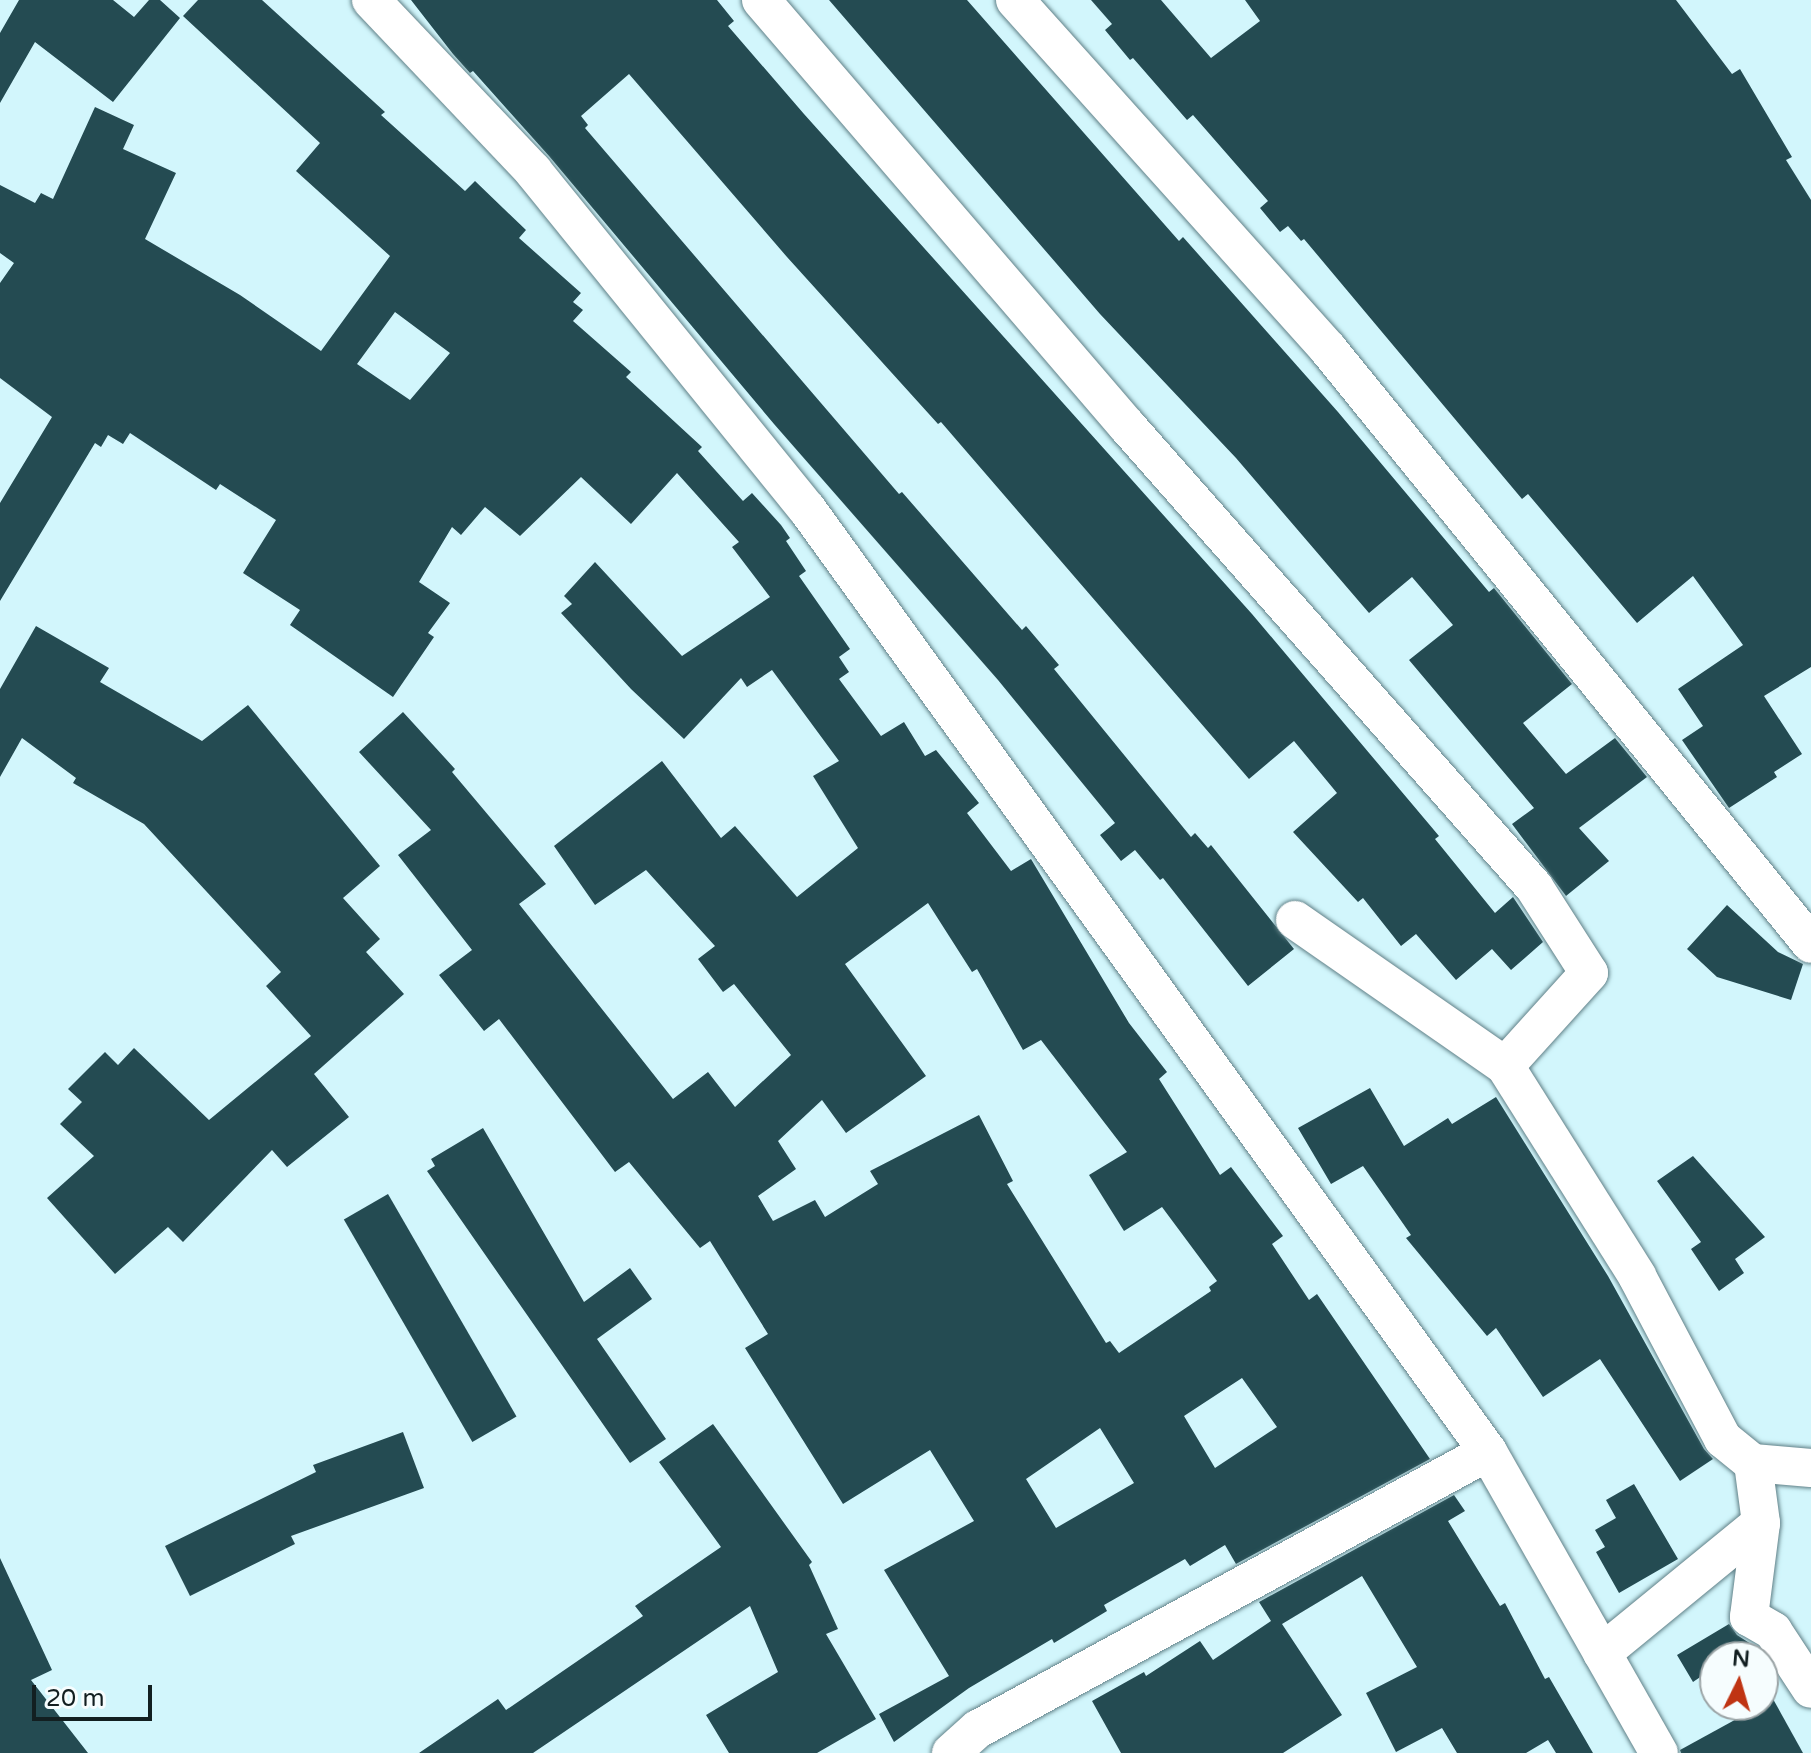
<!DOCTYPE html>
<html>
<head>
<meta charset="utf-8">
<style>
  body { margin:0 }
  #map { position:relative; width:1811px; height:1753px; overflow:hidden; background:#d2f6fc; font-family:"Varela Round",sans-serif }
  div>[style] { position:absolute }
  .building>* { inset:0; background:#244b52; transform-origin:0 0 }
  .roads { filter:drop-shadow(0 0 2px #608087) drop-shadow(0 0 2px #608087) }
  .minor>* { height:38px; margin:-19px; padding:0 19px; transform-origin:19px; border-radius:19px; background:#fff }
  span { translate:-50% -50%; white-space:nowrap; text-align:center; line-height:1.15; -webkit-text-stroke:8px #f6fdfe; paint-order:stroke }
  .north { position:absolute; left:1699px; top:1641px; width:80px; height:80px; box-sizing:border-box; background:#f6fdfe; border:2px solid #9ba4a6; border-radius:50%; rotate:5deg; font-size:22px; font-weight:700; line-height:32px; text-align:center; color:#121f21 }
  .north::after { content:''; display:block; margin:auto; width:28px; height:36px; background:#bf3413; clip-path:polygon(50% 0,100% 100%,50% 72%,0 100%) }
  .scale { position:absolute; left:32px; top:1685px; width:120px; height:36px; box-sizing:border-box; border:4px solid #121f21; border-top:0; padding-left:10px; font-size:24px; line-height:28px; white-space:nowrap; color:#121f21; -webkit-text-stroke:6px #f6fdfe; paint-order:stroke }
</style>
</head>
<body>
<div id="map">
  <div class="building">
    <i style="clip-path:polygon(19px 0,113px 0,134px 17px,149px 0,160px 0,180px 18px,113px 102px,35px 42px,0 103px,0 33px)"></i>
    <i style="clip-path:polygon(evenodd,198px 0,262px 0,385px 112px,381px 115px,465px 191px,475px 181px,526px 230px,519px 238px,581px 293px,573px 302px,583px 310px,573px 321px,631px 372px,626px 377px,702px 447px,698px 451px,743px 501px,752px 493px,781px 525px,790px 538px,786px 541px,806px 571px,799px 576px,850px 649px,839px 657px,849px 672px,839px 679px,881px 736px,904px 722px,925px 756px,936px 750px,979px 803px,967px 813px,1011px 871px,1031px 859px,1129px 1023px,1167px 1072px,1159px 1079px,1220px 1175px,1231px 1167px,1283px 1236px,1272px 1244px,1309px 1300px,1317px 1294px,1430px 1459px,1236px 1564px,1225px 1545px,1190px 1566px,1185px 1559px,1104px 1605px,1107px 1611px,1054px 1643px,1052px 1639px,969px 1688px,894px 1742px,879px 1714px,949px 1676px,884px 1570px,974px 1521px,930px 1450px,843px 1504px,745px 1348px,768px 1334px,710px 1241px,700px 1248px,629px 1162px,615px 1172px,499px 1019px,484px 1031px,439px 975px,472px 950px,398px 855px,431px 830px,359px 752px,403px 712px,455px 769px,452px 772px,546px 884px,519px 904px,673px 1099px,708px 1072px,735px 1107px,791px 1055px,734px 984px,723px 992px,698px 959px,715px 946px,646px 870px,595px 905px,554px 846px,662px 761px,721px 838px,735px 826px,797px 897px,858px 848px,813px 776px,839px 761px,772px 670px,747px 687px,741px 678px,684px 739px,631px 689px,561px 613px,572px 604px,564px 596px,595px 562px,682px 656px,770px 597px,732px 547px,739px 542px,677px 473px,631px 524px,581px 477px,520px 536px,485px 507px,461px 535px,452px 527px,419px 582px,450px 603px,428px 633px,434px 637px,393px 697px,290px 625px,300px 610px,243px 573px,276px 520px,220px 484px,216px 490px,130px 433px,123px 444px,108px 435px,101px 447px,95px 443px,0 601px,0 503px,52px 417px,0 378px,0 283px,14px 263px,0 253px,0 185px,35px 203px,41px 193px,53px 199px,95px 107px,134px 125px,123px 149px,176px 173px,145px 239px,240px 295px,321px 351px,390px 256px,296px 171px,320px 143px,183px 16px,198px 0,395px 312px,450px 353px,410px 400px,357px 364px,395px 312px,198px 0,928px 903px,972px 972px,977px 969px,1023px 1050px,1041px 1040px,1127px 1152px,1089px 1175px,1124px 1231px,1162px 1207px,1217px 1281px,1209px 1287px,1211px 1291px,1119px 1353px,1110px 1341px,1106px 1343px,1007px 1184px,1013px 1181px,979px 1115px,870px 1171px,878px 1184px,825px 1217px,815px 1200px,773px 1221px,758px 1196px,796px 1169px,778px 1141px,822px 1100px,846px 1133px,926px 1076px,845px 964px,928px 903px,198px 0,1242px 1378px,1277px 1427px,1215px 1468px,1184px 1416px,1242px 1378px,198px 0,1100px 1428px,1134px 1483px,1056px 1528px,1026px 1479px,1100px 1428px)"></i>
    <i style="clip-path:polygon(411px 0,717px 0,734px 21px,728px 26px,804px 114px,1252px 614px,1439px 836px,1435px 839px,1495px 913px,1513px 897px,1543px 942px,1511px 970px,1492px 949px,1456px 980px,1416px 934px,1401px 946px,1363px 898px,1358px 902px,1293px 832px,1337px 793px,1294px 741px,1249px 779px,941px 422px,938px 424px,787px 257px,629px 74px,581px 116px,588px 125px,585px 128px,899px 494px,902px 492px,1022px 630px,1026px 626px,1059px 665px,1054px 669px,1191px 837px,1195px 833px,1208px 848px,1211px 845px,1294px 949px,1248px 986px,1163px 878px,1160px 880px,1135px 850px,1121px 861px,1100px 835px,1115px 823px,998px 680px,774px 424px,549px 156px,473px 71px,470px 73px,453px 54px)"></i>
    <i style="clip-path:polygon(829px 0,967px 0,1179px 241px,1183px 237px,1338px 412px,1489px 592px,1494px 588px,1572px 684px,1523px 723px,1566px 774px,1615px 738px,1647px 777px,1579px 828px,1609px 861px,1566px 896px,1512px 824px,1534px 808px,1409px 660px,1453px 625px,1412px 577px,1369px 613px,1236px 458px,1100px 314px)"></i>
    <i style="clip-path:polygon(1091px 0,1161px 0,1211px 58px,1260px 21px,1245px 0,1676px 0,1732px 74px,1740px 69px,1792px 157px,1786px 160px,1811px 200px,1811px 667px,1764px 696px,1802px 754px,1774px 772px,1777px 777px,1729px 808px,1682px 740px,1703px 726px,1678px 689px,1743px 645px,1693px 576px,1637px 623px,1528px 494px,1522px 499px,1304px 239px,1301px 241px,1288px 226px,1280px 232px,1260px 208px,1268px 201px,1193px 115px,1187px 120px,1133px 58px,1130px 60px,1105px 30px,1112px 24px)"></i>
    <i style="clip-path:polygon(36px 626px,109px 668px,100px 682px,202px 741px,248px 705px,380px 866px,343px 898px,380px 939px,366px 952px,404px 994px,314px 1074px,349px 1117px,287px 1167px,272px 1150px,183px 1242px,168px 1227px,115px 1274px,47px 1198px,94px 1156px,60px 1124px,82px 1102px,68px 1089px,105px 1052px,118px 1065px,134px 1048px,209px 1120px,311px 1036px,266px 986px,281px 972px,144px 824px,73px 783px,76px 778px,22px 738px,0 777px,0 689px)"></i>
    <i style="clip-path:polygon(1727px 905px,1778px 952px,1803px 964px,1791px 1000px,1717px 977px,1687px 949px)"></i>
    <i style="clip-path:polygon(1370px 1088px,1404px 1146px,1448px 1118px,1452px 1124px,1496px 1097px,1608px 1276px,1704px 1449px,1713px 1459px,1680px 1481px,1600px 1359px,1543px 1397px,1496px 1328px,1487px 1336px,1406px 1238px,1411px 1235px,1363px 1166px,1331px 1184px,1298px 1128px)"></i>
    <i style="clip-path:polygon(483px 1128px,584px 1302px,630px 1268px,652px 1299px,597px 1339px,666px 1439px,630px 1463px,427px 1171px,435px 1166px,431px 1159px)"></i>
    <i style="clip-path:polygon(1693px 1156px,1765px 1237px,1735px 1259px,1744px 1273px,1719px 1291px,1691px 1249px,1701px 1242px,1657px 1181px)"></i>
    <i style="left:388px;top:1194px;width:257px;height:51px;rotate:60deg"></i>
    <i style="clip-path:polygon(713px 1424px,812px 1562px,809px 1565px,838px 1629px,826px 1634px,876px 1719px,817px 1753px,729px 1753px,706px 1715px,778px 1672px,750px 1606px,533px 1753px,419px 1753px,498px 1699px,506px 1710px,643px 1616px,635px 1606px,721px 1547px,659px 1462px)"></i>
    <i style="clip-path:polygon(403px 1432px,424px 1488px,291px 1536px,295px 1544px,190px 1596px,165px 1546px,316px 1472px,313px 1465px)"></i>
    <i style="clip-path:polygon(1634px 1484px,1678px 1559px,1619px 1593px,1596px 1552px,1605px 1547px,1595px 1530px,1616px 1518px,1606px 1500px)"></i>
    <i style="clip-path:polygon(1454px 1495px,1465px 1511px,1448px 1521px,1500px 1606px,1505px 1603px,1545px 1679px,1549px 1677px,1593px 1753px,1556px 1753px,1548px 1740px,1526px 1753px,1457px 1753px,1442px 1728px,1396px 1752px,1366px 1693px,1417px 1667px,1362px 1576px,1282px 1624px,1342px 1715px,1283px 1753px,1121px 1753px,1092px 1701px,1144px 1672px,1146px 1676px,1200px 1641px,1213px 1660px,1271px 1621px,1259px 1602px)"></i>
    <i style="clip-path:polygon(0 1558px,52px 1670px,31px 1680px,88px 1753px,0 1753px)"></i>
    <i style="clip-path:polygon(1729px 1624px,1737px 1635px,1751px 1644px,1731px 1657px,1715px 1657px,1715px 1667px,1693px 1682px,1677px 1655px)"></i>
    <i style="clip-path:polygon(1773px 1699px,1803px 1753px,1681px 1753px,1680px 1750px)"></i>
  </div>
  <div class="roads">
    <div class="minor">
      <i style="left:371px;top:0;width:236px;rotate:46.5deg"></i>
      <i style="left:533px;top:171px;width:435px;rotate:51deg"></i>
      <i style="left:807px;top:509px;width:1163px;rotate:54.16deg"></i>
      <i style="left:1488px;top:1452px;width:346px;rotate:60.4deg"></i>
      <i style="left:761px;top:0;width:562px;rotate:49.33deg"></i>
      <i style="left:1127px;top:426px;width:615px;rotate:48.56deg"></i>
      <i style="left:1534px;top:887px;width:102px;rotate:57.4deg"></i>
      <i style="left:1589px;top:973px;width:125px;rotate:132.1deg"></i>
      <i style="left:1015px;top:0;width:469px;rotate:48.1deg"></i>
      <i style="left:1328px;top:349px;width:766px;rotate:50.93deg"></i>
      <i style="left:1295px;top:920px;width:256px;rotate:34.8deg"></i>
      <i style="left:1505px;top:1066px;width:248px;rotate:57.8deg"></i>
      <i style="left:1637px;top:1276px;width:184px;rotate:62.2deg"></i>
      <i style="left:1723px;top:1439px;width:38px;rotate:39deg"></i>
      <i style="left:1753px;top:1463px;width:58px;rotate:4.9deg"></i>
      <i style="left:1753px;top:1463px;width:61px;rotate:82.4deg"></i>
      <i style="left:1761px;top:1523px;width:95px;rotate:97.3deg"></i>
      <i style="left:1749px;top:1617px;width:28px;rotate:30deg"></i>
      <i style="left:1773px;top:1631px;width:69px;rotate:56.8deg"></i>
      <i style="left:1602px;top:1653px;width:205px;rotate:-39.3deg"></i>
      <i style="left:951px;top:1753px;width:36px;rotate:-42deg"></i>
      <i style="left:978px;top:1729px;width:580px;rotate:-28.51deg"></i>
    </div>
  </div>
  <div class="north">N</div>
  <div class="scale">20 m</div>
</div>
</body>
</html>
